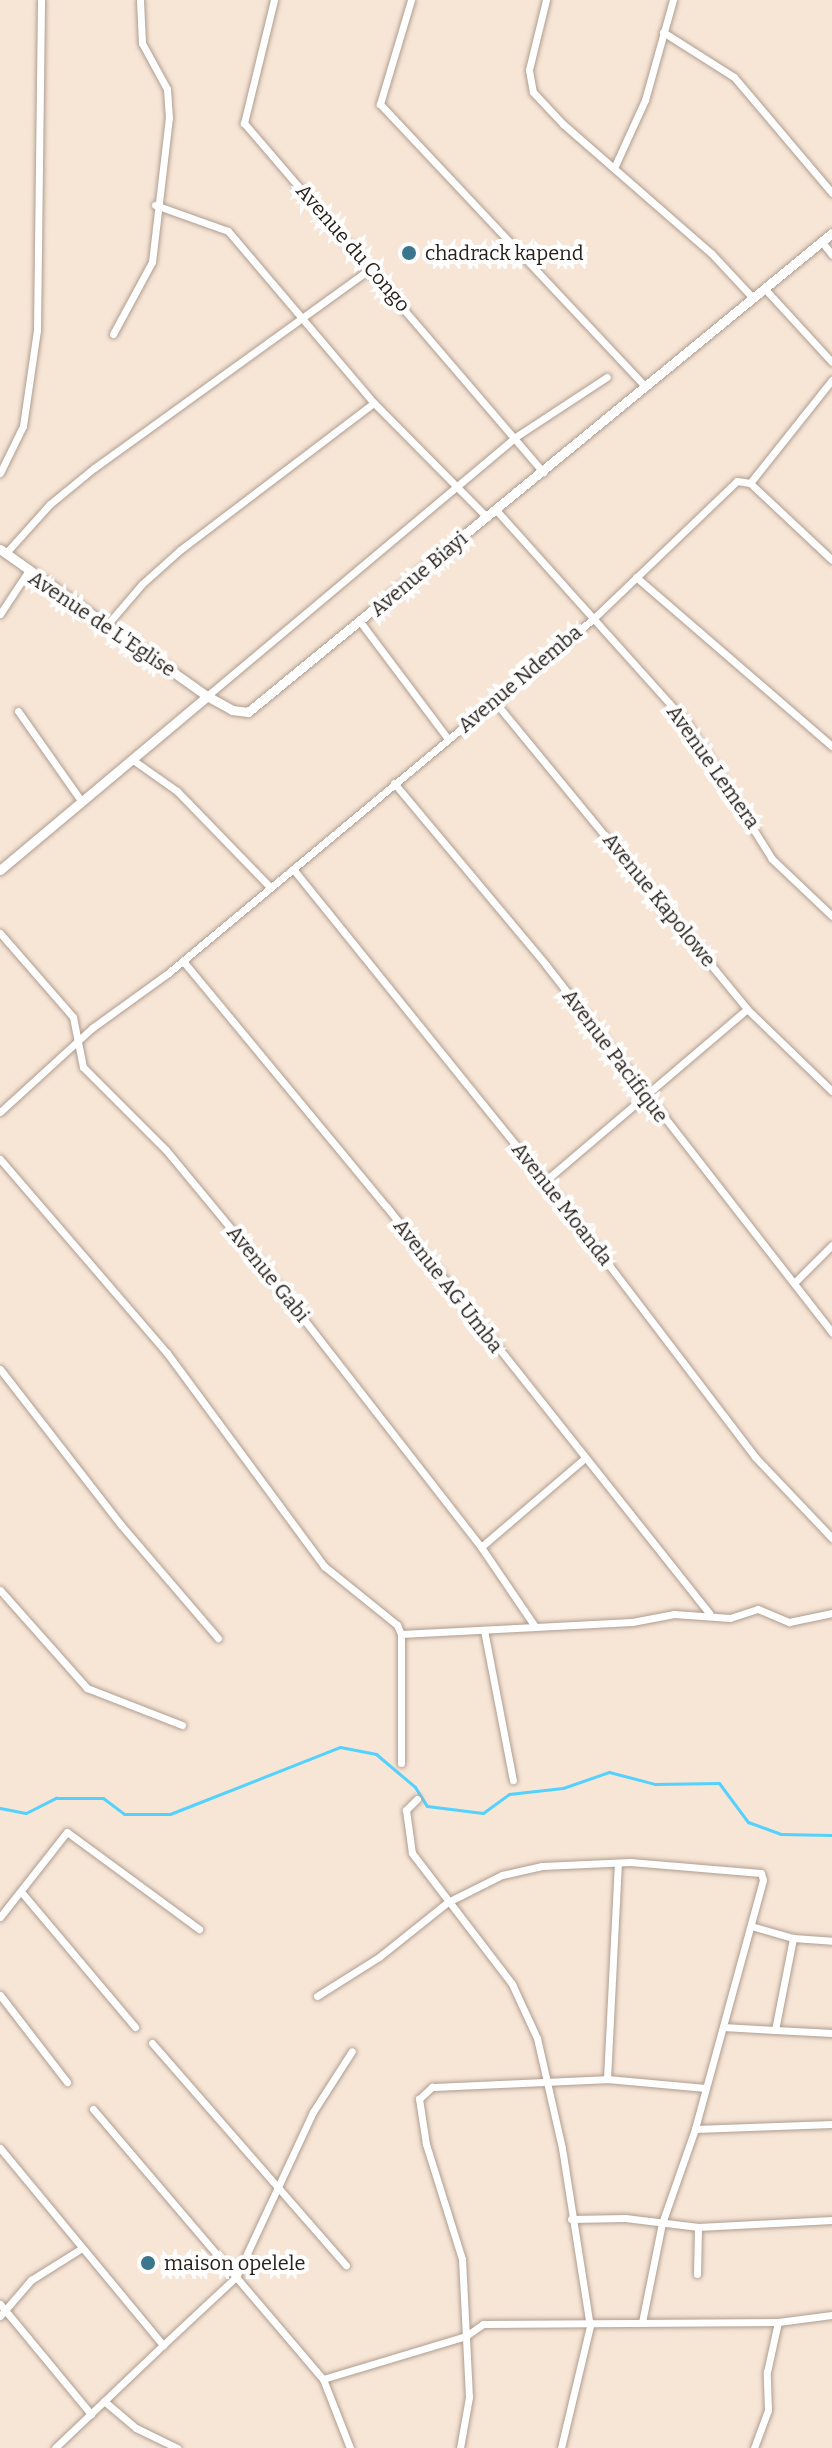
<!DOCTYPE html>
<html>
<head>
<meta charset="utf-8">
<style>
  body { margin:0 }
  #map { position:relative; width:832px; height:2448px; overflow:hidden; background:#f7e5d6; font-family:Bitter,serif }
  div>[style] { position:absolute }
  .stream>* { height:3px; margin:-1.5px; padding:0 1.5px; transform-origin:1.5px; border-radius:1.5px; background:#54d1fd }
  .roads { filter:drop-shadow(0 0 2px #af9e90) drop-shadow(0 0 2px #af9e90) }
  .minor>* { height:7px; margin:-3.5px; padding:0 3.5px; transform-origin:3.5px; border-radius:3.5px; background:#fff }
  .tertiary>* { height:9px; margin:-4.5px; padding:0 4.5px; transform-origin:4.5px; border-radius:4.5px; background:#fff }
  .dots>* { width:22px; height:22px; translate:-50% -50%; box-sizing:border-box; border:4px solid #fff; border-radius:50% }
  span { translate:-50% -50%; white-space:nowrap; text-align:center; line-height:1.15; -webkit-text-stroke:8px #fff; paint-order:stroke }
  .street-label { font-size:20px; color:#27201b }
  .poi-label { font-size:20px; color:#27201b }
  .left { translate:0 -50%; text-align:left }
</style>
</head>
<body>
<div id="map">
  <div class="stream">
    <i style="left:0;top:1808px;width:26px;rotate:11deg"></i>
    <i style="left:26px;top:1813px;width:34px;rotate:-27deg"></i>
    <i style="left:56px;top:1798px;width:47px"></i>
    <i style="left:103px;top:1798px;width:26px;rotate:37deg"></i>
    <i style="left:124px;top:1814px;width:46px"></i>
    <i style="left:170px;top:1814px;width:183px;rotate:-21.5deg"></i>
    <i style="left:340px;top:1747px;width:37px;rotate:11deg"></i>
    <i style="left:376px;top:1754px;width:51px;rotate:40.2deg"></i>
    <i style="left:415px;top:1787px;width:22px;rotate:58deg"></i>
    <i style="left:427px;top:1806px;width:56px;rotate:7.1deg"></i>
    <i style="left:483px;top:1813px;width:32px;rotate:-36deg"></i>
    <i style="left:509px;top:1794px;width:54px;rotate:-6.3deg"></i>
    <i style="left:563px;top:1788px;width:49px;rotate:-19.2deg"></i>
    <i style="left:609px;top:1772px;width:48px;rotate:14.6deg"></i>
    <i style="left:655px;top:1784px;width:64px;rotate:-0.9deg"></i>
    <i style="left:719px;top:1783px;width:49px;rotate:53.4deg"></i>
    <i style="left:748px;top:1822px;width:35px;rotate:20deg"></i>
    <i style="left:781px;top:1834px;width:51px;rotate:1.1deg"></i>
  </div>
  <div class="roads">
    <div class="minor">
      <i style="left:274px;top:0;width:127px;rotate:103.7deg"></i>
      <i style="left:244px;top:123px;width:460px;rotate:49.4deg"></i>
      <i style="left:411px;top:0;width:109px;rotate:106.6deg"></i>
      <i style="left:380px;top:104px;width:388px;rotate:46.8deg"></i>
      <i style="left:546px;top:0;width:72px;rotate:103.7deg"></i>
      <i style="left:529px;top:70px;width:22px;rotate:80deg"></i>
      <i style="left:533px;top:92px;width:44px;rotate:46.8deg"></i>
      <i style="left:563px;top:124px;width:196px;rotate:41.1deg"></i>
      <i style="left:711px;top:253px;width:62px;rotate:47deg"></i>
      <i style="left:663px;top:32px;width:84px;rotate:32.4deg"></i>
      <i style="left:734px;top:77px;width:152px;rotate:49.8deg"></i>
      <i style="left:614px;top:168px;width:75px;rotate:-65.5deg"></i>
      <i style="left:645px;top:100px;width:104px;rotate:-74.4deg"></i>
      <i style="left:155px;top:205px;width:77px;rotate:19.6deg"></i>
      <i style="left:228px;top:231px;width:226px;rotate:49.7deg"></i>
      <i style="left:374px;top:403px;width:161px;rotate:45.3deg"></i>
      <i style="left:822px;top:242px;width:16px;rotate:52deg"></i>
      <i style="left:765px;top:289px;width:99px;rotate:47.5deg"></i>
      <i style="left:113px;top:334px;width:82px;rotate:-61.6deg"></i>
      <i style="left:152px;top:262px;width:145px;rotate:-83.3deg"></i>
      <i style="left:169px;top:118px;width:29px;rotate:-94deg"></i>
      <i style="left:167px;top:89px;width:52px;rotate:-118.5deg"></i>
      <i style="left:142px;top:43px;width:43px;rotate:-92.7deg"></i>
      <i style="left:0;top:473px;width:52px;rotate:-63.9deg"></i>
      <i style="left:23px;top:426px;width:97px;rotate:-81.7deg"></i>
      <i style="left:37px;top:330px;width:330px;rotate:-89.3deg"></i>
      <i style="left:750px;top:483px;width:132px;rotate:-51.5deg"></i>
      <i style="left:496px;top:510px;width:286px;rotate:48.1deg"></i>
      <i style="left:687px;top:723px;width:160px;rotate:58deg"></i>
      <i style="left:772px;top:859px;width:83px;rotate:43.5deg"></i>
      <i style="left:5px;top:554px;width:67px;rotate:-48deg"></i>
      <i style="left:50px;top:504px;width:57px;rotate:-39.3deg"></i>
      <i style="left:94px;top:468px;width:342px;rotate:-35.8deg"></i>
      <i style="left:636px;top:577px;width:259px;rotate:40.8deg"></i>
      <i style="left:0;top:614px;width:49px;rotate:-56.6deg"></i>
      <i style="left:361px;top:623px;width:145px;rotate:53.1deg"></i>
      <i style="left:106px;top:626px;width:55px;rotate:-49.4deg"></i>
      <i style="left:142px;top:584px;width:51px;rotate:-41.8deg"></i>
      <i style="left:180px;top:550px;width:243px;rotate:-37.2deg"></i>
      <i style="left:207px;top:696px;width:401px;rotate:-40deg"></i>
      <i style="left:514px;top:438px;width:111px;rotate:-33.3deg"></i>
      <i style="left:495px;top:702px;width:397px;rotate:50.6deg"></i>
      <i style="left:747px;top:1009px;width:118px;rotate:44deg"></i>
      <i style="left:18px;top:711px;width:111px;rotate:54.9deg"></i>
      <i style="left:133px;top:760px;width:54px;rotate:35.2deg"></i>
      <i style="left:177px;top:791px;width:134px;rotate:45.9deg"></i>
      <i style="left:394px;top:783px;width:237px;rotate:50.1deg"></i>
      <i style="left:546px;top:965px;width:466px;rotate:52.1deg"></i>
      <i style="left:293px;top:869px;width:401px;rotate:51.1deg"></i>
      <i style="left:545px;top:1181px;width:347px;rotate:52.7deg"></i>
      <i style="left:755px;top:1457px;width:112px;rotate:46.5deg"></i>
      <i style="left:0;top:933px;width:111px;rotate:49deg"></i>
      <i style="left:73px;top:1017px;width:51px;rotate:78.7deg"></i>
      <i style="left:83px;top:1067px;width:117px;rotate:45deg"></i>
      <i style="left:166px;top:1150px;width:158px;rotate:50.4deg"></i>
      <i style="left:267px;top:1272px;width:348px;rotate:52.1deg"></i>
      <i style="left:481px;top:1547px;width:94px;rotate:55.8deg"></i>
      <i style="left:183px;top:961px;width:318px;rotate:50.4deg"></i>
      <i style="left:386px;top:1206px;width:520px;rotate:51.56deg"></i>
      <i style="left:0;top:1112px;width:125px;rotate:-42.4deg"></i>
      <i style="left:92px;top:1028px;width:92px;rotate:-35.8deg"></i>
      <i style="left:167px;top:974px;width:555px;rotate:-39.81deg"></i>
      <i style="left:593px;top:619px;width:199px;rotate:-43.8deg"></i>
      <i style="left:737px;top:481px;width:13px;rotate:9deg"></i>
      <i style="left:750px;top:483px;width:112px;rotate:43.2deg"></i>
      <i style="left:0;top:1159px;width:256px;rotate:49.3deg"></i>
      <i style="left:167px;top:1353px;width:265px;rotate:53.6deg"></i>
      <i style="left:324px;top:1566px;width:94px;rotate:38.9deg"></i>
      <i style="left:397px;top:1625px;width:10px;rotate:66deg"></i>
      <i style="left:401px;top:1634px;width:129px;rotate:90deg"></i>
      <i style="left:545px;top:1181px;width:265px;rotate:-40.4deg"></i>
      <i style="left:795px;top:1282px;width:52px;rotate:-45deg"></i>
      <i style="left:0;top:1369px;width:197px;rotate:52.2deg"></i>
      <i style="left:121px;top:1525px;width:149px;rotate:49.4deg"></i>
      <i style="left:481px;top:1547px;width:137px;rotate:-40.6deg"></i>
      <i style="left:0;top:1590px;width:131px;rotate:48.4deg"></i>
      <i style="left:87px;top:1688px;width:102px;rotate:21.3deg"></i>
      <i style="left:484px;top:1630px;width:153px;rotate:79.1deg"></i>
      <i style="left:401px;top:1634px;width:231px;rotate:-3deg"></i>
      <i style="left:632px;top:1622px;width:43px;rotate:-10.8deg"></i>
      <i style="left:674px;top:1614px;width:56px;rotate:4.1deg"></i>
      <i style="left:730px;top:1618px;width:29px;rotate:-18deg"></i>
      <i style="left:758px;top:1609px;width:34px;rotate:23deg"></i>
      <i style="left:789px;top:1622px;width:44px;rotate:-11.8deg"></i>
      <i style="left:417px;top:1799px;width:16px;rotate:135deg"></i>
      <i style="left:406px;top:1810px;width:43px;rotate:82.1deg"></i>
      <i style="left:412px;top:1853px;width:165px;rotate:52.6deg"></i>
      <i style="left:512px;top:1984px;width:60px;rotate:65.2deg"></i>
      <i style="left:537px;top:2038px;width:113px;rotate:77.2deg"></i>
      <i style="left:562px;top:2148px;width:180px;rotate:81.1deg"></i>
      <i style="left:590px;top:2326px;width:125px;rotate:103.4deg"></i>
      <i style="left:23px;top:1894px;width:174px;rotate:49.9deg"></i>
      <i style="left:0;top:1917px;width:108px;rotate:-51.8deg"></i>
      <i style="left:67px;top:1832px;width:164px;rotate:36.3deg"></i>
      <i style="left:751px;top:1926px;width:44px;rotate:15.9deg"></i>
      <i style="left:793px;top:1938px;width:39px;rotate:4deg"></i>
      <i style="left:0;top:1995px;width:110px;rotate:52.4deg"></i>
      <i style="left:317px;top:1996px;width:73px;rotate:-32.2deg"></i>
      <i style="left:379px;top:1957px;width:88px;rotate:-38.6deg"></i>
      <i style="left:448px;top:1902px;width:60px;rotate:-26.6deg"></i>
      <i style="left:502px;top:1875px;width:41px;rotate:-12.7deg"></i>
      <i style="left:542px;top:1866px;width:88px;rotate:-2.6deg"></i>
      <i style="left:630px;top:1862px;width:131px;rotate:4.8deg"></i>
      <i style="left:761px;top:1873px;width:7px;rotate:74deg"></i>
      <i style="left:763px;top:1880px;width:258px;rotate:105.3deg"></i>
      <i style="left:695px;top:2129px;width:100px;rotate:109.3deg"></i>
      <i style="left:662px;top:2223px;width:101px;rotate:101.4deg"></i>
      <i style="left:723px;top:2027px;width:52px;rotate:3.3deg"></i>
      <i style="left:775px;top:2030px;width:94px;rotate:-78.9deg"></i>
      <i style="left:775px;top:2030px;width:57px;rotate:3deg"></i>
      <i style="left:152px;top:2043px;width:295px;rotate:48.9deg"></i>
      <i style="left:607px;top:2079px;width:99px;rotate:5.2deg"></i>
      <i style="left:93px;top:2109px;width:355px;rotate:49.6deg"></i>
      <i style="left:323px;top:2379px;width:74px;rotate:68.6deg"></i>
      <i style="left:695px;top:2129px;width:137px;rotate:-2.1deg"></i>
      <i style="left:0;top:2148px;width:256px;rotate:50.4deg"></i>
      <i style="left:163px;top:2345px;width:149px;rotate:136.4deg"></i>
      <i style="left:571px;top:2219px;width:54px;rotate:-1.1deg"></i>
      <i style="left:625px;top:2218px;width:74px;rotate:7deg"></i>
      <i style="left:698px;top:2227px;width:47px;rotate:91.2deg"></i>
      <i style="left:698px;top:2227px;width:134px;rotate:-3deg"></i>
      <i style="left:0;top:2304px;width:143px;rotate:50.4deg"></i>
      <i style="left:0;top:2316px;width:48px;rotate:-49.3deg"></i>
      <i style="left:31px;top:2280px;width:60px;rotate:-32.1deg"></i>
      <i style="left:163px;top:2345px;width:100px;rotate:-43deg"></i>
      <i style="left:236px;top:2277px;width:182px;rotate:-65deg"></i>
      <i style="left:313px;top:2112px;width:72px;rotate:-57.4deg"></i>
      <i style="left:323px;top:2379px;width:149px;rotate:-16.7deg"></i>
      <i style="left:466px;top:2336px;width:21px;rotate:-35deg"></i>
      <i style="left:483px;top:2324px;width:295px;rotate:-0.4deg"></i>
      <i style="left:104px;top:2401px;width:42px;rotate:40.2deg"></i>
      <i style="left:136px;top:2428px;width:46px;rotate:26deg"></i>
      <i style="left:460px;top:2448px;width:52px;rotate:-80deg"></i>
      <i style="left:469px;top:2397px;width:138px;rotate:-92.9deg"></i>
      <i style="left:462px;top:2259px;width:121px;rotate:-107.4deg"></i>
      <i style="left:426px;top:2144px;width:46px;rotate:-98.8deg"></i>
      <i style="left:419px;top:2099px;width:18px;rotate:-43deg"></i>
      <i style="left:432px;top:2087px;width:175px;rotate:-2.6deg"></i>
      <i style="left:607px;top:2079px;width:216px;rotate:-87.1deg"></i>
      <i style="left:754px;top:2448px;width:40px;rotate:-69.8deg"></i>
      <i style="left:768px;top:2410px;width:38px;rotate:-92deg"></i>
      <i style="left:767px;top:2372px;width:51px;rotate:-77.6deg"></i>
      <i style="left:778px;top:2322px;width:54px;rotate:-7.4deg"></i>
    </div>
    <div class="tertiary">
      <i style="left:0;top:549px;width:254px;rotate:35.4deg"></i>
      <i style="left:207px;top:696px;width:29px;rotate:29deg"></i>
      <i style="left:232px;top:710px;width:16px;rotate:7deg"></i>
      <i style="left:248px;top:712px;width:755px;rotate:-39.36deg"></i>
      <i style="left:0;top:870px;width:270px;rotate:-40deg"></i>
    </div>
  </div>
  <div class="dots">
    <i style="left:409px;top:253px;background:#3a768d"></i>
    <i style="left:148px;top:2263px;background:#3a768d"></i>
  </div>
  <div class="street-label">
    <span style="left:353px;top:248px;rotate:49deg">Avenue du Congo</span>
    <span style="left:419px;top:574px;rotate:-40deg">Avenue Biayi</span>
    <span style="left:102px;top:624px;rotate:34deg">Avenue de L'Eglise</span>
    <span style="left:520px;top:679px;rotate:-40deg">Avenue Ndemba</span>
    <span style="left:713px;top:767px;rotate:55deg">Avenue Lemera</span>
    <span style="left:659px;top:900px;rotate:51deg">Avenue Kapolowe</span>
    <span style="left:615px;top:1056px;rotate:53deg">Avenue Pacifique</span>
    <span style="left:562px;top:1204px;rotate:52deg">Avenue Moanda</span>
    <span style="left:268px;top:1274px;rotate:51deg">Avenue Gabi</span>
    <span style="left:448px;top:1286px;rotate:52deg">Avenue AG Umba</span>
  </div>
  <div class="poi-label">
    <span class="left" style="left:425px;top:253px">chadrack kapend</span>
    <span class="left" style="left:164px;top:2263px">maison opelele</span>
  </div>
</div>
</body>
</html>
